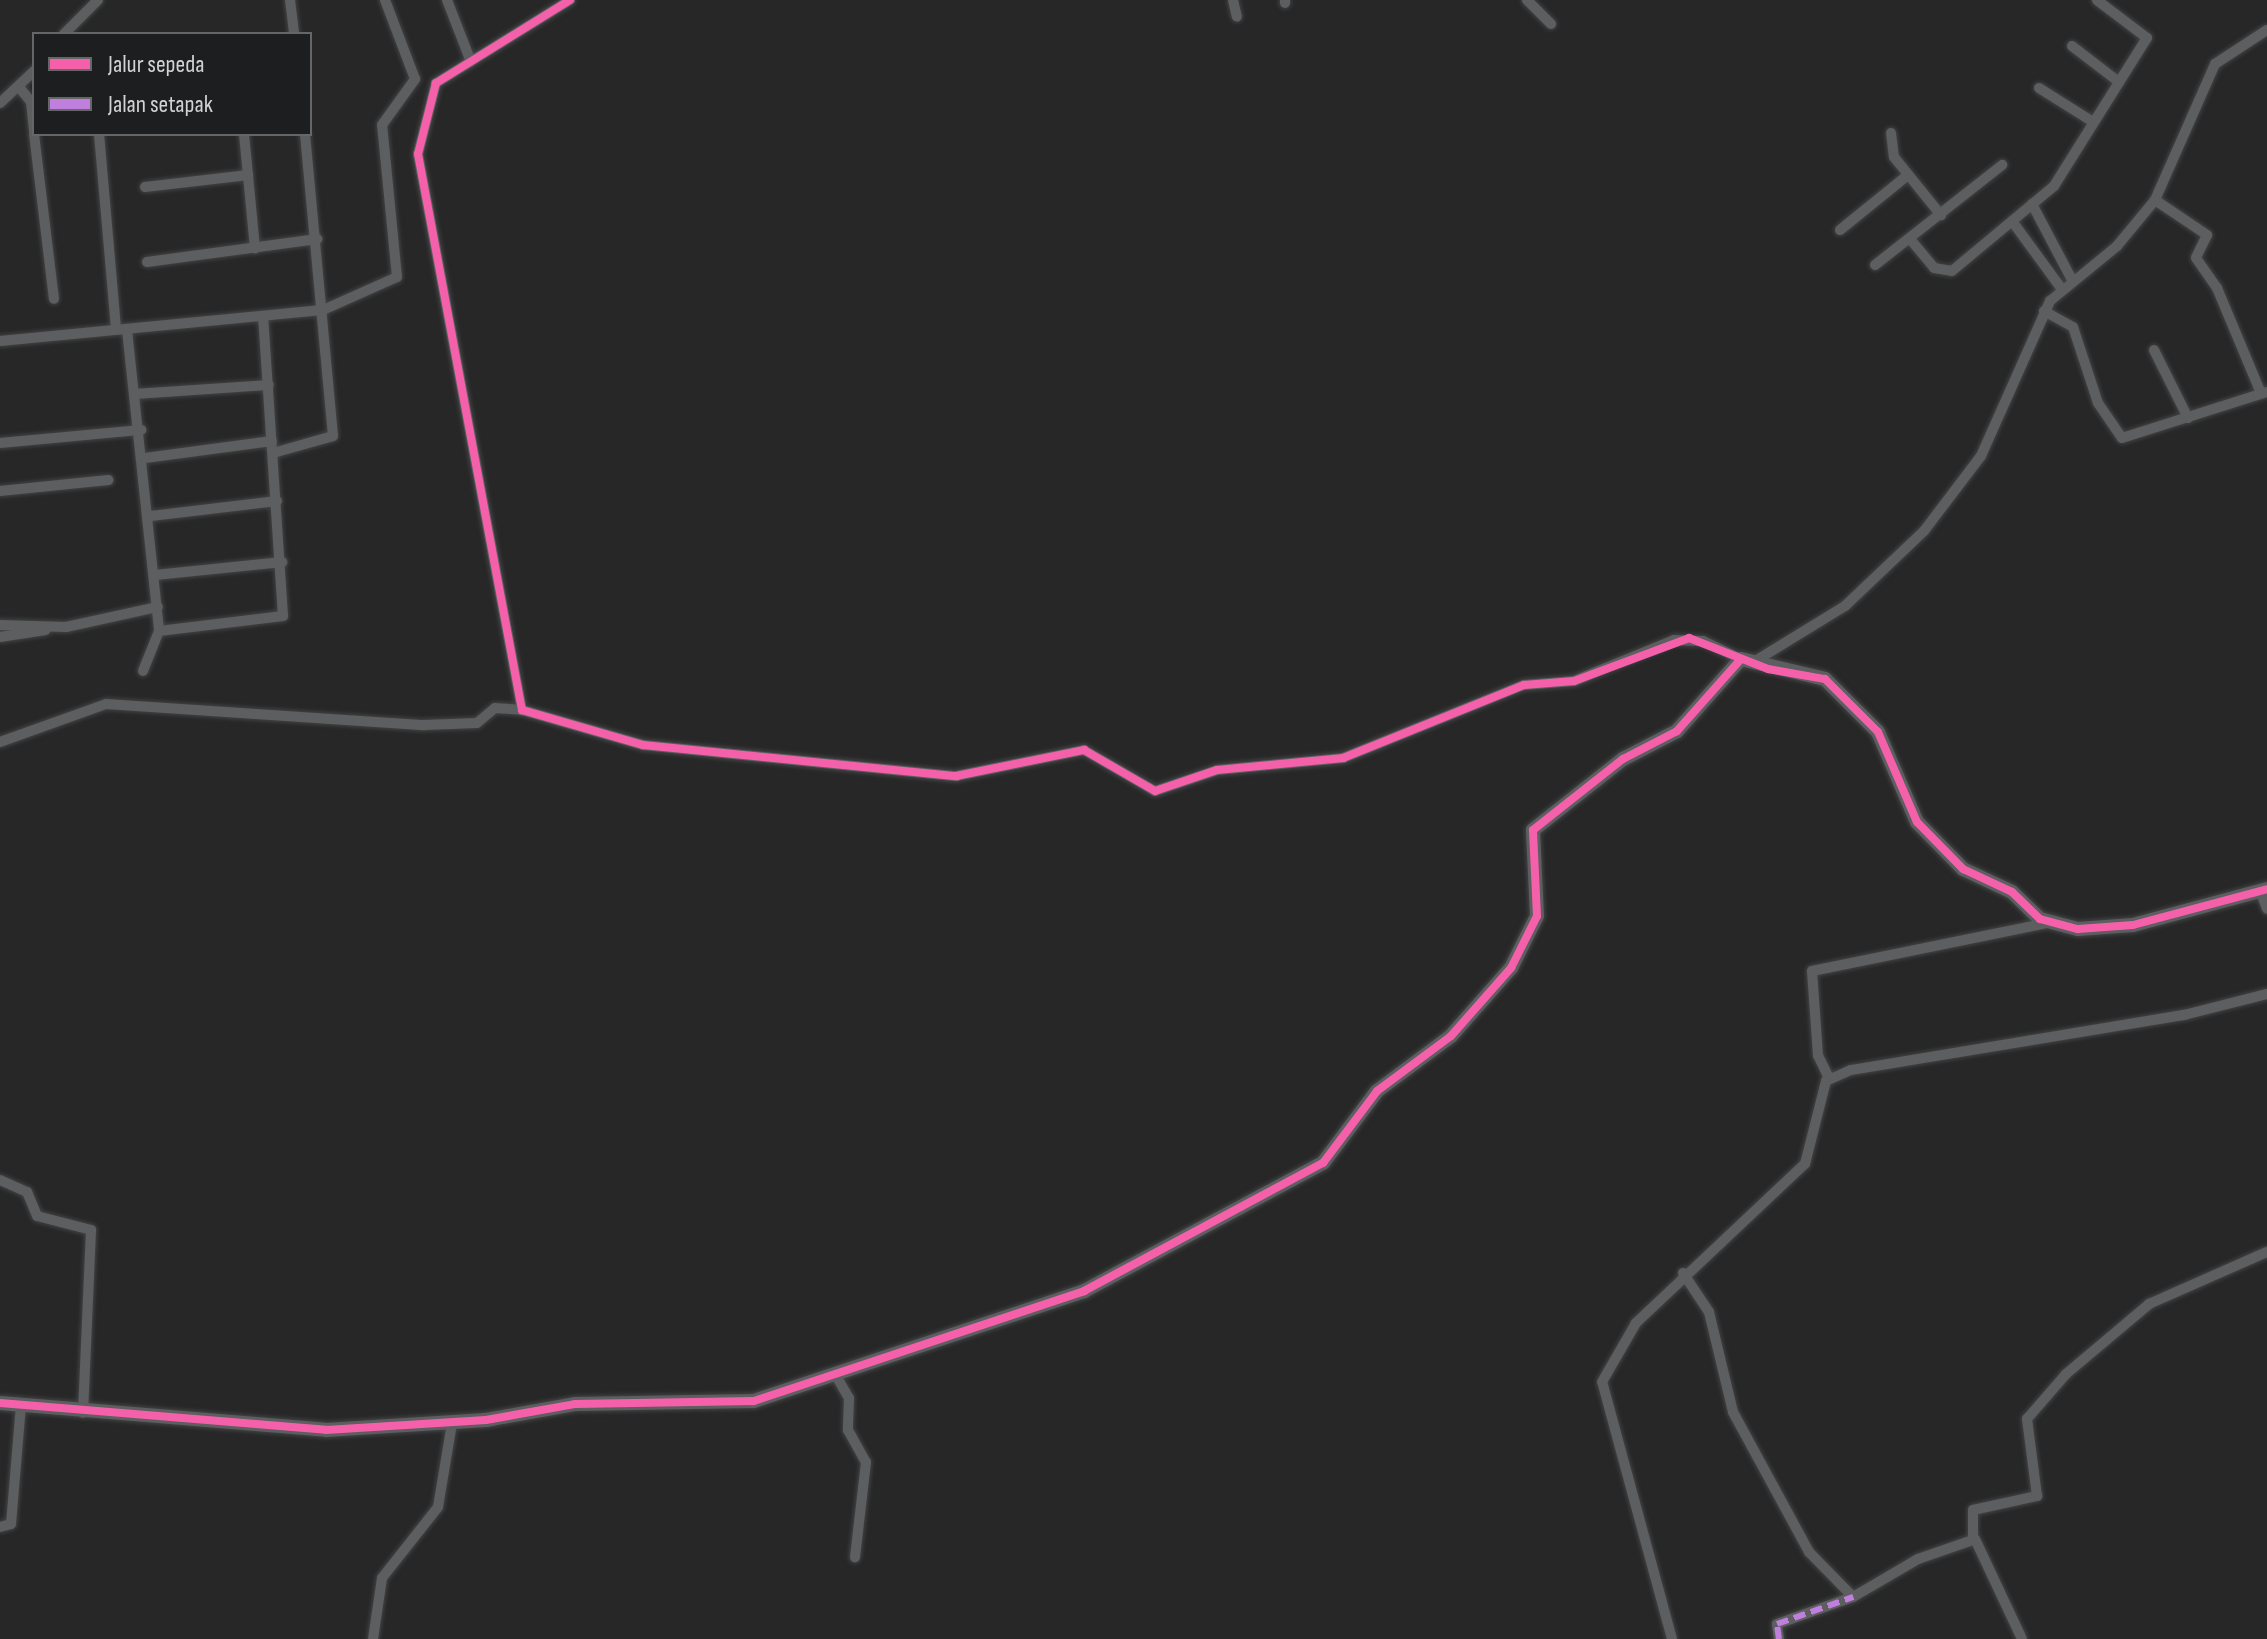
<!DOCTYPE html>
<html>
<head>
<meta charset="utf-8">
<style>
  body { margin:0 }
  #map { position:relative; width:2267px; height:1639px; overflow:hidden; background:#272728; font-family:"Sofia Sans Condensed",sans-serif }
  div>[style] { position:absolute }
  .roads { filter:drop-shadow(0 0 2px #424344) drop-shadow(0 0 2px #424344) }
  .street>* { height:10px; margin:-5px; padding:0 5px; transform-origin:5px; border-radius:5px; background:#5d5e5f }
  .secondary>* { height:14px; margin:-7px; padding:0 7px; transform-origin:7px; border-radius:7px; background:#5d5e5f }
  .quiet>* { height:6px; margin-top:-3px; transform-origin:0; background:repeating-linear-gradient(90deg,#c07fdc 0 12px,transparent 0 18px) }
  .cycleway>* { height:8px; margin:-4px; padding:0 4px; transform-origin:4px; border-radius:4px; background:#f560ab }
  span { translate:-50% -50%; white-space:nowrap; text-align:center; line-height:1.15; -webkit-text-stroke:8px #1d1e20; paint-order:stroke }
  .legend { position:absolute; left:32px; top:32px; width:280px; height:104px; box-sizing:border-box; background:#1d1e20; border:2px solid #656668; margin:0; padding:10px 14px; list-style:none; font-size:24px; color:#d2d3d4 }
  .legend li { display:flex; align-items:center; gap:16px; height:40px }
  .legend b { width:40px; border:2px solid #656668 }
</style>
</head>
<body>
<div id="map">
  <div class="roads">
    <div class="street">
      <i style="left:290px;top:0;width:34px;rotate:83deg"></i>
      <i style="left:447px;top:0;width:66px;rotate:68.8deg"></i>
      <i style="left:570px;top:0;width:158px;rotate:148.2deg"></i>
      <i style="left:436px;top:83px;width:73px;rotate:104.2deg"></i>
      <i style="left:418px;top:154px;width:566px;rotate:79.41deg"></i>
      <i style="left:522px;top:710px;width:126px;rotate:16.1deg"></i>
      <i style="left:643px;top:745px;width:315px;rotate:5.7deg"></i>
      <i style="left:956px;top:776px;width:131px;rotate:-11.5deg"></i>
      <i style="left:1084px;top:750px;width:82px;rotate:30deg"></i>
      <i style="left:1155px;top:791px;width:65px;rotate:-18.7deg"></i>
      <i style="left:1217px;top:770px;width:127px;rotate:-5.4deg"></i>
      <i style="left:1343px;top:758px;width:195px;rotate:-22deg"></i>
      <i style="left:1524px;top:685px;width:50px;rotate:-4.6deg"></i>
      <i style="left:1574px;top:681px;width:108px;rotate:-22.3deg"></i>
      <i style="left:1674px;top:640px;width:29px;rotate:2deg"></i>
      <i style="left:1703px;top:641px;width:42px;rotate:25.3deg"></i>
      <i style="left:1233px;top:0;width:17px;rotate:77deg"></i>
      <i style="left:1285px;top:0;width:3px;rotate:90deg"></i>
      <i style="left:1527px;top:0;width:34px;rotate:45deg"></i>
      <i style="left:64px;top:34px;width:48px;rotate:-45deg"></i>
      <i style="left:2072px;top:46px;width:54px;rotate:37.5deg"></i>
      <i style="left:19px;top:87px;width:19px;rotate:51deg"></i>
      <i style="left:31px;top:102px;width:29px;rotate:84deg"></i>
      <i style="left:2039px;top:88px;width:60px;rotate:32.1deg"></i>
      <i style="left:0;top:103px;width:47px;rotate:-43.3deg"></i>
      <i style="left:1891px;top:133px;width:24px;rotate:83deg"></i>
      <i style="left:1894px;top:157px;width:75px;rotate:51deg"></i>
      <i style="left:34px;top:134px;width:166px;rotate:83.1deg"></i>
      <i style="left:99px;top:134px;width:196px;rotate:85deg"></i>
      <i style="left:244px;top:134px;width:115px;rotate:84.5deg"></i>
      <i style="left:145px;top:187px;width:104px;rotate:-6.6deg"></i>
      <i style="left:2155px;top:200px;width:63px;rotate:33.9deg"></i>
      <i style="left:2207px;top:235px;width:25px;rotate:116deg"></i>
      <i style="left:2196px;top:258px;width:37px;rotate:55deg"></i>
      <i style="left:2217px;top:288px;width:112px;rotate:67.3deg"></i>
      <i style="left:2032px;top:204px;width:86px;rotate:62.2deg"></i>
      <i style="left:2012px;top:221px;width:83px;rotate:53.8deg"></i>
      <i style="left:1840px;top:230px;width:87px;rotate:-39deg"></i>
      <i style="left:1910px;top:239px;width:38px;rotate:50deg"></i>
      <i style="left:1934px;top:268px;width:18px;rotate:9deg"></i>
      <i style="left:1952px;top:271px;width:133px;rotate:-39.8deg"></i>
      <i style="left:2054px;top:186px;width:175px;rotate:-57.9deg"></i>
      <i style="left:2147px;top:38px;width:63px;rotate:-142.8deg"></i>
      <i style="left:147px;top:262px;width:172px;rotate:-7.7deg"></i>
      <i style="left:1875px;top:265px;width:162px;rotate:-38.2deg"></i>
      <i style="left:2044px;top:311px;width:33px;rotate:29deg"></i>
      <i style="left:2073px;top:327px;width:80px;rotate:71.8deg"></i>
      <i style="left:2098px;top:403px;width:42px;rotate:55.6deg"></i>
      <i style="left:2122px;top:438px;width:152px;rotate:-17.6deg"></i>
      <i style="left:127px;top:330px;width:303px;rotate:83.9deg"></i>
      <i style="left:159px;top:631px;width:43px;rotate:111.8deg"></i>
      <i style="left:0;top:341px;width:324px;rotate:-5.5deg"></i>
      <i style="left:323px;top:310px;width:81px;rotate:-24deg"></i>
      <i style="left:397px;top:277px;width:153px;rotate:-95.6deg"></i>
      <i style="left:382px;top:125px;width:57px;rotate:-54.3deg"></i>
      <i style="left:415px;top:79px;width:85px;rotate:-110.8deg"></i>
      <i style="left:2154px;top:350px;width:76px;rotate:63.4deg"></i>
      <i style="left:136px;top:394px;width:133px;rotate:-3.9deg"></i>
      <i style="left:0;top:443px;width:142px;rotate:-5.3deg"></i>
      <i style="left:273px;top:453px;width:62px;rotate:-15.8deg"></i>
      <i style="left:333px;top:436px;width:303px;rotate:-95.3deg"></i>
      <i style="left:145px;top:458px;width:128px;rotate:-7.6deg"></i>
      <i style="left:0;top:491px;width:109px;rotate:-5.8deg"></i>
      <i style="left:151px;top:516px;width:127px;rotate:-6.8deg"></i>
      <i style="left:155px;top:575px;width:128px;rotate:-5.8deg"></i>
      <i style="left:0;top:625px;width:66px;rotate:1.7deg"></i>
      <i style="left:66px;top:627px;width:94px;rotate:-12.3deg"></i>
      <i style="left:159px;top:631px;width:125px;rotate:-6.9deg"></i>
      <i style="left:283px;top:616px;width:299px;rotate:-93.8deg"></i>
      <i style="left:0;top:637px;width:46px;rotate:-8.8deg"></i>
      <i style="left:1752px;top:663px;width:109px;rotate:-31.5deg"></i>
      <i style="left:1845px;top:606px;width:109px;rotate:-43.5deg"></i>
      <i style="left:1924px;top:531px;width:94px;rotate:-52.8deg"></i>
      <i style="left:1981px;top:456px;width:170px;rotate:-66deg"></i>
      <i style="left:2050px;top:301px;width:87px;rotate:-39.4deg"></i>
      <i style="left:2117px;top:246px;width:60px;rotate:-50.4deg"></i>
      <i style="left:2155px;top:200px;width:149px;rotate:-66.2deg"></i>
      <i style="left:2215px;top:64px;width:62px;rotate:-33.2deg"></i>
      <i style="left:0;top:742px;width:113px;rotate:-19.7deg"></i>
      <i style="left:106px;top:704px;width:319px;rotate:3.8deg"></i>
      <i style="left:424px;top:725px;width:53px;rotate:-2.2deg"></i>
      <i style="left:477px;top:723px;width:23px;rotate:-40deg"></i>
      <i style="left:495px;top:708px;width:27px;rotate:4deg"></i>
      <i style="left:2261px;top:893px;width:17px;rotate:69deg"></i>
      <i style="left:1829px;top:1078px;width:25px;rotate:-116deg"></i>
      <i style="left:1818px;top:1055px;width:84px;rotate:-94.1deg"></i>
      <i style="left:1812px;top:971px;width:241px;rotate:-11.5deg"></i>
      <i style="left:0;top:1180px;width:30px;rotate:24deg"></i>
      <i style="left:27px;top:1192px;width:26px;rotate:67deg"></i>
      <i style="left:37px;top:1216px;width:56px;rotate:14.5deg"></i>
      <i style="left:91px;top:1230px;width:183px;rotate:92.5deg"></i>
      <i style="left:1683px;top:1273px;width:47px;rotate:56.3deg"></i>
      <i style="left:1709px;top:1312px;width:103px;rotate:76.5deg"></i>
      <i style="left:1733px;top:1412px;width:159px;rotate:61.5deg"></i>
      <i style="left:1809px;top:1552px;width:63px;rotate:45.6deg"></i>
      <i style="left:1853px;top:1597px;width:75px;rotate:-30.3deg"></i>
      <i style="left:1918px;top:1559px;width:58px;rotate:-19.1deg"></i>
      <i style="left:1973px;top:1540px;width:30px;rotate:-90deg"></i>
      <i style="left:1973px;top:1510px;width:66px;rotate:-12.3deg"></i>
      <i style="left:2037px;top:1496px;width:78px;rotate:-97.4deg"></i>
      <i style="left:2027px;top:1419px;width:60px;rotate:-49.1deg"></i>
      <i style="left:2066px;top:1374px;width:109px;rotate:-40.1deg"></i>
      <i style="left:2149px;top:1304px;width:129px;rotate:-23.8deg"></i>
      <i style="left:835px;top:1374px;width:28px;rotate:60deg"></i>
      <i style="left:849px;top:1398px;width:32px;rotate:92deg"></i>
      <i style="left:848px;top:1430px;width:37px;rotate:61deg"></i>
      <i style="left:866px;top:1462px;width:96px;rotate:96.6deg"></i>
      <i style="left:0;top:1527px;width:11px;rotate:-15deg"></i>
      <i style="left:11px;top:1524px;width:118px;rotate:-85.2deg"></i>
      <i style="left:1975px;top:1539px;width:110px;rotate:64.8deg"></i>
      <i style="left:373px;top:1639px;width:62px;rotate:-81.6deg"></i>
      <i style="left:382px;top:1578px;width:90px;rotate:-51.7deg"></i>
      <i style="left:438px;top:1507px;width:85px;rotate:-80.5deg"></i>
      <i style="left:1672px;top:1639px;width:266px;rotate:-105.2deg"></i>
      <i style="left:1602px;top:1382px;width:68px;rotate:-60deg"></i>
      <i style="left:1636px;top:1323px;width:232px;rotate:-43.3deg"></i>
      <i style="left:1805px;top:1164px;width:86px;rotate:-75.8deg"></i>
      <i style="left:1826px;top:1081px;width:27px;rotate:-24deg"></i>
      <i style="left:1851px;top:1070px;width:338px;rotate:-9.4deg"></i>
      <i style="left:2184px;top:1015px;width:86px;rotate:-14.2deg"></i>
      <i style="left:1779px;top:1639px;width:15px;rotate:-98deg"></i>
      <i style="left:1777px;top:1624px;width:81px;rotate:-19.6deg"></i>
    </div>
    <div class="secondary">
      <i style="left:0;top:1403px;width:327px;rotate:4.7deg"></i>
      <i style="left:326px;top:1430px;width:160px;rotate:-3.6deg"></i>
      <i style="left:486px;top:1420px;width:90px;rotate:-10.2deg"></i>
      <i style="left:575px;top:1404px;width:179px;rotate:-1deg"></i>
      <i style="left:754px;top:1401px;width:348px;rotate:-18.4deg"></i>
      <i style="left:1084px;top:1291px;width:271px;rotate:-28.2deg"></i>
      <i style="left:1323px;top:1163px;width:90px;rotate:-53.1deg"></i>
      <i style="left:1377px;top:1091px;width:92px;rotate:-36.6deg"></i>
      <i style="left:1451px;top:1036px;width:91px;rotate:-48.6deg"></i>
      <i style="left:1511px;top:968px;width:58px;rotate:-63.4deg"></i>
      <i style="left:1537px;top:916px;width:86px;rotate:-92.7deg"></i>
      <i style="left:1533px;top:830px;width:115px;rotate:-38.3deg"></i>
      <i style="left:1623px;top:759px;width:61px;rotate:-27.4deg"></i>
      <i style="left:1677px;top:731px;width:96px;rotate:-48.4deg"></i>
      <i style="left:1741px;top:659px;width:86px;rotate:13.4deg"></i>
      <i style="left:1825px;top:679px;width:75px;rotate:45deg"></i>
      <i style="left:1878px;top:732px;width:98px;rotate:66.6deg"></i>
      <i style="left:1917px;top:822px;width:66px;rotate:45.6deg"></i>
      <i style="left:1963px;top:869px;width:54px;rotate:25.1deg"></i>
      <i style="left:2012px;top:892px;width:39px;rotate:44deg"></i>
      <i style="left:2040px;top:919px;width:39px;rotate:15deg"></i>
      <i style="left:2078px;top:929px;width:55px;rotate:-4.2deg"></i>
      <i style="left:2133px;top:925px;width:139px;rotate:-15deg"></i>
    </div>
  </div>
  <div class="quiet">
    <i style="left:1779px;top:1639px;width:15px;rotate:-98deg"></i>
    <i style="left:1777px;top:1624px;width:81px;rotate:-19.6deg"></i>
  </div>
  <div class="cycleway">
    <i style="left:570px;top:0;width:158px;rotate:148.2deg"></i>
    <i style="left:436px;top:83px;width:73px;rotate:104.2deg"></i>
    <i style="left:418px;top:154px;width:566px;rotate:79.41deg"></i>
    <i style="left:522px;top:710px;width:126px;rotate:16.1deg"></i>
    <i style="left:643px;top:745px;width:315px;rotate:5.7deg"></i>
    <i style="left:956px;top:776px;width:131px;rotate:-11.5deg"></i>
    <i style="left:1084px;top:750px;width:82px;rotate:30deg"></i>
    <i style="left:1155px;top:791px;width:65px;rotate:-18.7deg"></i>
    <i style="left:1217px;top:770px;width:127px;rotate:-5.4deg"></i>
    <i style="left:1343px;top:758px;width:195px;rotate:-22deg"></i>
    <i style="left:1524px;top:685px;width:50px;rotate:-4.6deg"></i>
    <i style="left:1574px;top:681px;width:123px;rotate:-20.5deg"></i>
    <i style="left:1689px;top:638px;width:85px;rotate:21.4deg"></i>
    <i style="left:1768px;top:669px;width:58px;rotate:10deg"></i>
    <i style="left:1825px;top:679px;width:75px;rotate:45deg"></i>
    <i style="left:1878px;top:732px;width:98px;rotate:66.6deg"></i>
    <i style="left:1917px;top:822px;width:66px;rotate:45.6deg"></i>
    <i style="left:1963px;top:869px;width:54px;rotate:25.1deg"></i>
    <i style="left:2012px;top:892px;width:39px;rotate:44deg"></i>
    <i style="left:2040px;top:919px;width:39px;rotate:15deg"></i>
    <i style="left:2078px;top:929px;width:55px;rotate:-4.2deg"></i>
    <i style="left:2133px;top:925px;width:139px;rotate:-15deg"></i>
    <i style="left:0;top:1403px;width:327px;rotate:4.7deg"></i>
    <i style="left:326px;top:1430px;width:160px;rotate:-3.6deg"></i>
    <i style="left:486px;top:1420px;width:90px;rotate:-10.2deg"></i>
    <i style="left:575px;top:1404px;width:179px;rotate:-1deg"></i>
    <i style="left:754px;top:1401px;width:348px;rotate:-18.4deg"></i>
    <i style="left:1084px;top:1291px;width:271px;rotate:-28.2deg"></i>
    <i style="left:1323px;top:1163px;width:90px;rotate:-53.1deg"></i>
    <i style="left:1377px;top:1091px;width:92px;rotate:-36.6deg"></i>
    <i style="left:1451px;top:1036px;width:91px;rotate:-48.6deg"></i>
    <i style="left:1511px;top:968px;width:58px;rotate:-63.4deg"></i>
    <i style="left:1537px;top:916px;width:86px;rotate:-92.7deg"></i>
    <i style="left:1533px;top:830px;width:115px;rotate:-38.3deg"></i>
    <i style="left:1623px;top:759px;width:61px;rotate:-27.4deg"></i>
    <i style="left:1677px;top:731px;width:96px;rotate:-48.4deg"></i>
  </div>
  <ul class="legend">
  <li><b style="height:10px;background:#f560ab"></b>Jalur sepeda</li>
  <li><b style="height:10px;background:#c07fdc"></b>Jalan setapak</li>
  </ul>
</div>
</body>
</html>
